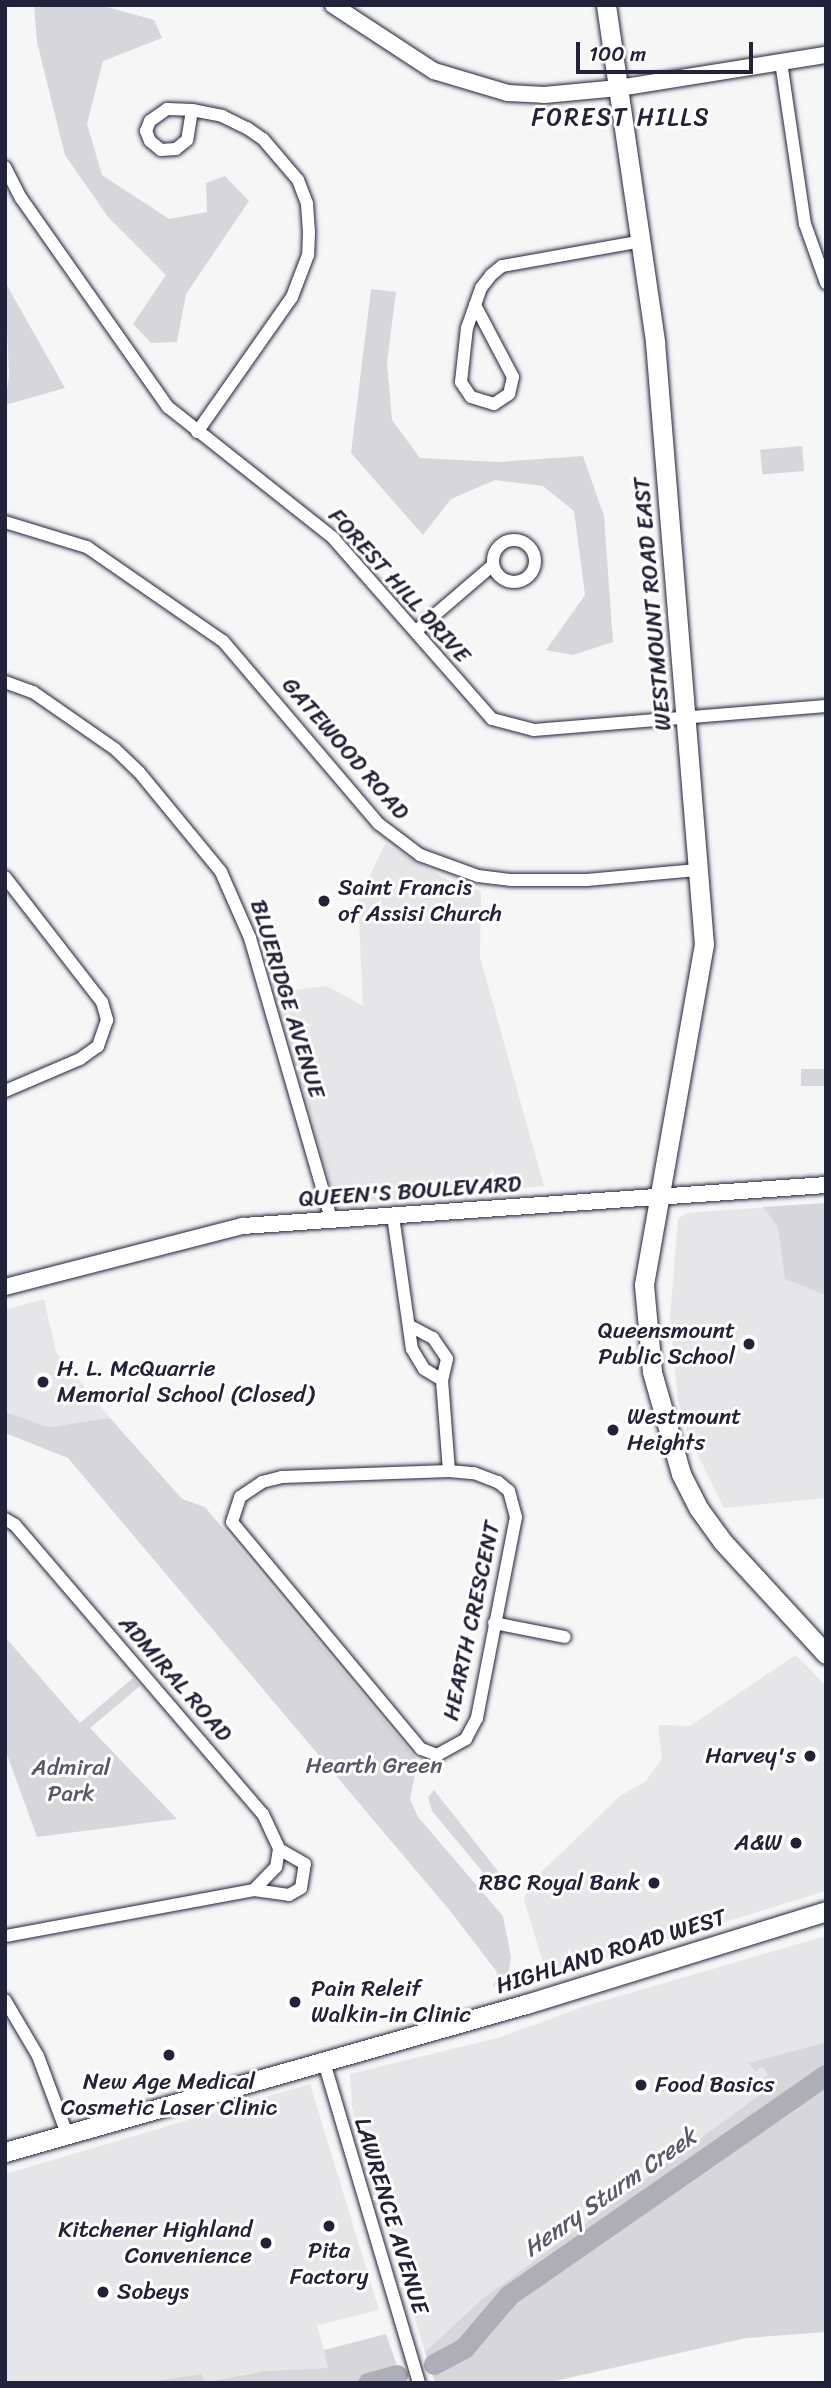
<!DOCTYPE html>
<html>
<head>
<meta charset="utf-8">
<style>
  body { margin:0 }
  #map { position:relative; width:831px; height:2388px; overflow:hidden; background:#f6f6f7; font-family:Sriracha,sans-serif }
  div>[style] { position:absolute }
  .built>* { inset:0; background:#e6e6e9 }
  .green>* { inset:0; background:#d7d7db; transform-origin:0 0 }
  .river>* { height:21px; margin:-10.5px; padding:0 10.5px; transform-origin:10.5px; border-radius:10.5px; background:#aeaeb7 }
  .roads { filter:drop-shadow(0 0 2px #22223b) drop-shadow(0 0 2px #22223b) }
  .minor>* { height:12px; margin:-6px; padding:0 6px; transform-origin:6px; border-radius:6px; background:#fff }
  .minor>.ring { margin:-6px; padding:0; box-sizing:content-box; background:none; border:12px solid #fff; border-radius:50% }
  .tertiary>* { height:16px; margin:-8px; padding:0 8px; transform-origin:8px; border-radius:8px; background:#fff }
  .secondary>* { height:19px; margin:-9.5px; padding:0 9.5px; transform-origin:9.5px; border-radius:9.5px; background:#fff }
  .dots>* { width:19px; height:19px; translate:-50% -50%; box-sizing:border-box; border:4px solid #fff; border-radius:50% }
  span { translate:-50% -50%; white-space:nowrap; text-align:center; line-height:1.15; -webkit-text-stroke:6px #fff; paint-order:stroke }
  .street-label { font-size:23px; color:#22223b }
  .poi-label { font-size:23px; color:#22223b }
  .left { translate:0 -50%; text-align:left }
  .right { translate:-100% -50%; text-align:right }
  .park-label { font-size:23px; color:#58586b }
  .neighbourhood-label { font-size:24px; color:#22223b; letter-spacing:2px }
  .water-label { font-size:24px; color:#5a5a6d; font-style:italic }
  .frame { position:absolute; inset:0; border:7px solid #22223b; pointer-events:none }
  .scale { position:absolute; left:576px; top:42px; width:177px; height:32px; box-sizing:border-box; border:4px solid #22223b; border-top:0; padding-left:9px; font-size:21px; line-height:24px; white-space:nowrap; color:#22223b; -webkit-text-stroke:5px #fff; paint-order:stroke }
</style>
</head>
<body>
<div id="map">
  <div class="built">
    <i style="clip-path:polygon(385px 844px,451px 882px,481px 891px,480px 957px,544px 1186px,348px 1204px,338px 1201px,332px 1191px,277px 992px,327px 986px,363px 1006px,358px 901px)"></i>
    <i style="clip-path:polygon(826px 1203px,826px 1498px,724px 1508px,688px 1435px,678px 1400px,670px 1317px,678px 1219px,686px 1213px)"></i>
    <i style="clip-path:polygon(44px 1299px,56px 1352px,110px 1418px,49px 1427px,5px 1412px,5px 1310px)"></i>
    <i style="clip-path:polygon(796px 1655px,826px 1686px,826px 1891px,547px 1976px,524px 1900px,530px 1883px,620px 1796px,645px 1782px,662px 1759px,658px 1725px,690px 1726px)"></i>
    <i style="clip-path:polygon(826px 1936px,826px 2042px,750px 2063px,755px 2072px,762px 2067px,768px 2074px,766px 2087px,758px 2096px,482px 2299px,425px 2352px,352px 2107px,350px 2074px,501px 2037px,585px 2006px)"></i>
    <i style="clip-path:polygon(310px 2084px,379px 2310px,317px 2325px,329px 2368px,265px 2371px,204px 2382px,201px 2374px,143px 2383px,5px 2383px,5px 2174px)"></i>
  </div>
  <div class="green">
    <i style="clip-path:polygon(34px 5px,100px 5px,154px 20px,162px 38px,103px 61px,87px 124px,102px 175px,169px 219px,207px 212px,206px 183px,225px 176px,249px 201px,186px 294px,177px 342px,151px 343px,133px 324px,166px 275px,108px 217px,65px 155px,37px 42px)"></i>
    <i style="clip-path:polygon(5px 282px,65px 388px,5px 405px,9px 375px)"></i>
    <i style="clip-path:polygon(371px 289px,396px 292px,387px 362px,392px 420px,420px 458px,499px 462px,583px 456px,604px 516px,613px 642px,573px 655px,546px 650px,585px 595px,574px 511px,543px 486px,495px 480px,451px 499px,423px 535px,351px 453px)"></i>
    <i style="left:802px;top:446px;width:25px;height:42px;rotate:85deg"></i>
    <i style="left:826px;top:1069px;width:17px;height:25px;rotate:90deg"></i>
    <i style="clip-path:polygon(826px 1203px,826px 1295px,785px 1279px,778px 1227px,763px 1207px)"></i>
    <i style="clip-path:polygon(5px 1412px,49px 1427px,110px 1418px,182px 1499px,205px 1507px,418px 1761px,410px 1799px,418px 1817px,503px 1916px,511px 1957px,508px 1976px,493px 1987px,497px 1972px,451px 1912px,68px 1458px,5px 1433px)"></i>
    <i style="clip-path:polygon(5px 1637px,80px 1723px,133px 1678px,140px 1686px,90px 1728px,177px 1819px,37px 1837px,5px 1749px)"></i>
    <i style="clip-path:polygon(434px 1790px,501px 1875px,491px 1882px,432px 1811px,428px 1797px)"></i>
    <i style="clip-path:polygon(826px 2042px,826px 2332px,746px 2338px,546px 2383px,435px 2383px,425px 2352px,482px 2299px,758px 2096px,766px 2087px,760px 2082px,768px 2074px,762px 2067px,755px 2072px,749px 2063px)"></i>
    <i style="clip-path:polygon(386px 2334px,403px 2383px,143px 2383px,201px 2374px,205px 2382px,265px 2371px,328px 2368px,324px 2350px)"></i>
  </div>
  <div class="river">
    <i style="left:434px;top:2364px;width:34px;rotate:-28deg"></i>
    <i style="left:464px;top:2348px;width:70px;rotate:-49.7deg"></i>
    <i style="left:509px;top:2295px;width:386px;rotate:-34.8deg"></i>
    <i style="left:368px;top:2383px;width:30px;rotate:-15deg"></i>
  </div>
  <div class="roads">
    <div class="minor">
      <i style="left:781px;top:62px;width:164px;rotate:81.6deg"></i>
      <i style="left:805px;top:224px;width:63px;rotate:70.4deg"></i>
      <i style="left:192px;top:110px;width:30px;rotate:99deg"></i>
      <i style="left:187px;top:140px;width:14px;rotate:141deg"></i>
      <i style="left:176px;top:149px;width:15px;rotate:176deg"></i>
      <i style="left:161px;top:150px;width:14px;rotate:-141deg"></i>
      <i style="left:150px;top:141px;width:11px;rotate:-112deg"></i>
      <i style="left:146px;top:131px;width:11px;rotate:-68deg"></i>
      <i style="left:150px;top:121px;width:21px;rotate:-35deg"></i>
      <i style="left:167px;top:109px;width:25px;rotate:2deg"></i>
      <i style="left:192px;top:110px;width:31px;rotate:11deg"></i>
      <i style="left:222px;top:116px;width:28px;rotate:26deg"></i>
      <i style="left:247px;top:128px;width:19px;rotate:35deg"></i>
      <i style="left:263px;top:139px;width:54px;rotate:49.5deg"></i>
      <i style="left:298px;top:180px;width:26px;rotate:69deg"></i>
      <i style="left:307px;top:204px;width:28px;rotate:86deg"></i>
      <i style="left:309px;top:232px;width:23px;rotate:92deg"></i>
      <i style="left:308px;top:255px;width:45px;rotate:110.9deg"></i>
      <i style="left:292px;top:297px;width:165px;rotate:125.1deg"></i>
      <i style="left:5px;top:167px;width:35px;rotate:63deg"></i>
      <i style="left:21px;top:198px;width:256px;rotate:54.9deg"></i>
      <i style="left:168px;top:407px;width:211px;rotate:38.4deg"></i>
      <i style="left:333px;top:538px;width:241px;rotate:48.7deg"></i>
      <i style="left:492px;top:719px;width:43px;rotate:14.7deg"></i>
      <i style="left:534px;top:730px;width:293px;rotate:-4.7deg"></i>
      <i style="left:475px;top:305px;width:81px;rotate:62.2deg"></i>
      <i style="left:513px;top:377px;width:17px;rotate:103deg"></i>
      <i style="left:509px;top:394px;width:18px;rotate:146deg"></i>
      <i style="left:494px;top:404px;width:24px;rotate:-163deg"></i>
      <i style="left:471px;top:397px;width:18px;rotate:-124deg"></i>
      <i style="left:461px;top:382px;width:54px;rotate:-83.7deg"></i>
      <i style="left:467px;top:328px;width:42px;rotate:-70.7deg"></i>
      <i style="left:481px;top:288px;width:16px;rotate:-52deg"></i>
      <i style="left:491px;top:275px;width:14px;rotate:-39deg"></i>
      <i style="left:502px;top:266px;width:143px;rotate:-10.1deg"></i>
      <i style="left:5px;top:522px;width:86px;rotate:17deg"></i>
      <i style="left:87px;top:547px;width:165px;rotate:34.7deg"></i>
      <i style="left:223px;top:641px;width:240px;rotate:49.6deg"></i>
      <i style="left:379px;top:824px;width:51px;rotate:37.1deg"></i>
      <i style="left:420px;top:855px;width:62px;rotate:19.9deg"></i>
      <i style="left:478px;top:876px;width:32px;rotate:7deg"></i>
      <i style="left:510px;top:880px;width:77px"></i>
      <i style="left:587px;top:880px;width:110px;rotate:-5.2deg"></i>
      <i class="ring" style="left:493px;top:540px;width:30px;height:30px"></i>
      <i style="left:416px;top:631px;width:101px;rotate:-40.6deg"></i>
      <i style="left:5px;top:682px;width:30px;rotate:20deg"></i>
      <i style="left:33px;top:692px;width:100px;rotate:34.8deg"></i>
      <i style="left:115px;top:749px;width:33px;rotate:44deg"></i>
      <i style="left:139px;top:772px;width:129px;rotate:50.6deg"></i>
      <i style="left:221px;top:872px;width:72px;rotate:66.3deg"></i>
      <i style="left:250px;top:938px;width:292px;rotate:73.9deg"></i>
      <i style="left:5px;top:877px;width:158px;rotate:52.2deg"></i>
      <i style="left:102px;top:1002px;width:19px;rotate:74deg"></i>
      <i style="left:107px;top:1020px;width:28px;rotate:109deg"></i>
      <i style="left:98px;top:1046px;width:22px;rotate:144deg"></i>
      <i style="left:80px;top:1059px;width:82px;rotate:156.9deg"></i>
      <i style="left:393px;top:1216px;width:134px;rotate:81.9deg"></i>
      <i style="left:412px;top:1349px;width:23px;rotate:59deg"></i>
      <i style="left:424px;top:1369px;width:21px;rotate:31deg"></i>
      <i style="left:412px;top:1327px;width:24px;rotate:28deg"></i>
      <i style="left:433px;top:1338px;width:25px;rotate:56deg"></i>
      <i style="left:447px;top:1359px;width:22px;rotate:103deg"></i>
      <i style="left:442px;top:1380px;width:91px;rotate:85.6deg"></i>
      <i style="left:449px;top:1471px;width:25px;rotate:5deg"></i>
      <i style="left:474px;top:1473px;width:26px;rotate:21deg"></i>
      <i style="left:498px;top:1482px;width:14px;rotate:39deg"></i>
      <i style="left:509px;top:1491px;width:27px;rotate:75deg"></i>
      <i style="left:516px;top:1517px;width:205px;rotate:101deg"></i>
      <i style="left:477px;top:1718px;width:24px;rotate:118deg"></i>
      <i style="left:466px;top:1739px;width:33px;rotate:151deg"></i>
      <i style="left:437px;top:1755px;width:17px;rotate:-159deg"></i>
      <i style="left:421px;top:1749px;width:295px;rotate:-129.8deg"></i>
      <i style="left:232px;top:1522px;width:26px;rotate:-72deg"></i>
      <i style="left:240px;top:1497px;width:27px;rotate:-34deg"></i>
      <i style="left:262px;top:1482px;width:21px;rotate:-14deg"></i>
      <i style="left:282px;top:1477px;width:167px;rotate:-2.1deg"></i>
      <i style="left:5px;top:1519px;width:12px;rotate:31deg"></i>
      <i style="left:15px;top:1525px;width:381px;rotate:49.4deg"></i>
      <i style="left:263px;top:1814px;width:38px;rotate:65deg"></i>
      <i style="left:279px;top:1849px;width:18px;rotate:99deg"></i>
      <i style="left:276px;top:1867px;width:32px;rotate:134deg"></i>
      <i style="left:254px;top:1890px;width:253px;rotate:169.5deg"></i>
      <i style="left:494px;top:1623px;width:72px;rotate:11.2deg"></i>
      <i style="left:254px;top:1890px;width:35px;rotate:8deg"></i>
      <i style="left:289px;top:1895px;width:14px;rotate:-30deg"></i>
      <i style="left:301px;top:1888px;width:24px;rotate:-81deg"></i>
      <i style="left:305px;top:1864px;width:30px;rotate:-150deg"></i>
      <i style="left:5px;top:2000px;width:65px;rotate:59.5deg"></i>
      <i style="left:38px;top:2056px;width:83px;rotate:69.6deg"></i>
      <i style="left:324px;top:2062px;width:335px;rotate:73.5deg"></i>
    </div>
    <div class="tertiary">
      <i style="left:333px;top:5px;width:121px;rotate:33.2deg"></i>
      <i style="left:434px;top:71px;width:77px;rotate:16.6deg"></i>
      <i style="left:508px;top:93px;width:36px;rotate:3deg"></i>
      <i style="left:544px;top:95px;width:75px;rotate:-5.3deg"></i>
      <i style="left:619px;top:88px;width:210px;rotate:-9.1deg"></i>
      <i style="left:5px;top:1287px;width:246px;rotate:-14.4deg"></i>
      <i style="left:243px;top:1226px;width:584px;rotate:-4.02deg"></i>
    </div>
    <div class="secondary">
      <i style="left:606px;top:5px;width:341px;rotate:81.7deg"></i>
      <i style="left:655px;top:342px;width:604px;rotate:85.35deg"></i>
      <i style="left:704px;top:944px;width:346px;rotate:100deg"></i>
      <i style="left:644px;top:1285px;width:87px;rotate:84.7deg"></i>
      <i style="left:652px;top:1372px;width:106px;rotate:74.1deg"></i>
      <i style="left:681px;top:1474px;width:39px;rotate:63deg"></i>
      <i style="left:699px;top:1509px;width:39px;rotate:54deg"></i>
      <i style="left:722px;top:1541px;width:154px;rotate:47.4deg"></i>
      <i style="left:5px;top:2152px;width:542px;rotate:-15.86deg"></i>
      <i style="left:526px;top:2004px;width:314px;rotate:-17.2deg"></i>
    </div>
  </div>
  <div class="dots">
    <i style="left:324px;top:901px;background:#22223b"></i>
    <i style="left:749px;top:1344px;background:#22223b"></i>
    <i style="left:43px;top:1382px;background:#22223b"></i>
    <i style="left:613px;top:1430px;background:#22223b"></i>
    <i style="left:810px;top:1756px;background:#22223b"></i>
    <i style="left:796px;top:1843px;background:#22223b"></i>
    <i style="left:654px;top:1883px;background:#22223b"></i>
    <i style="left:295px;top:2002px;background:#22223b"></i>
    <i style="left:169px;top:2055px;background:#22223b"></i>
    <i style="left:641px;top:2085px;background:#22223b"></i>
    <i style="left:329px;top:2226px;background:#22223b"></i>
    <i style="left:266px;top:2243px;background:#22223b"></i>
    <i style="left:103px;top:2292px;background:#22223b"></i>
  </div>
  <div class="street-label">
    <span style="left:399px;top:586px;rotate:48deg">FOREST HILL DRIVE</span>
    <span style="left:653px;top:604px;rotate:-95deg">WESTMOUNT ROAD EAST</span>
    <span style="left:345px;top:749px;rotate:49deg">GATEWOOD ROAD</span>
    <span style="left:287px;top:999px;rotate:73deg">BLUERIDGE AVENUE</span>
    <span style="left:410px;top:1192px;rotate:-4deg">QUEEN'S BOULEVARD</span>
    <span style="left:472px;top:1621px;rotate:-78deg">HEARTH CRESCENT</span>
    <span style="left:175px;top:1679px;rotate:49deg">ADMIRAL ROAD</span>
    <span style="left:611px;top:1952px;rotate:-17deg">HIGHLAND ROAD WEST</span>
    <span style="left:391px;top:2216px;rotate:73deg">LAWRENCE AVENUE</span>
  </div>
  <div class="poi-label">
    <span class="left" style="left:338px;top:901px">Saint Francis<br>of Assisi Church</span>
    <span class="right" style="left:735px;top:1344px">Queensmount<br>Public School</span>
    <span class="left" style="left:57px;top:1382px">H. L. McQuarrie<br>Memorial School (Closed)</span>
    <span class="left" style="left:627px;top:1430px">Westmount<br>Heights</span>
    <span class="right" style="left:796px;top:1756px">Harvey's</span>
    <span class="right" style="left:782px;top:1843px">A&amp;W</span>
    <span class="right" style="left:640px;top:1883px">RBC Royal Bank</span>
    <span class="left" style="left:311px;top:2002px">Pain Releif<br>Walkin-in Clinic</span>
    <span style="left:169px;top:2095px">New Age Medical<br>Cosmetic Laser Clinic</span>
    <span class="left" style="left:655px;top:2085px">Food Basics</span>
    <span class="right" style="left:252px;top:2243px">Kitchener Highland<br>Convenience</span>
    <span style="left:329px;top:2264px">Pita<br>Factory</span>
    <span class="left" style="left:117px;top:2292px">Sobeys</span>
  </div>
  <div class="park-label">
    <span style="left:374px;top:1766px">Hearth Green</span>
    <span style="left:71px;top:1781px">Admiral<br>Park</span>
  </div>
  <div class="neighbourhood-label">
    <span style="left:621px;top:118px">FOREST HILLS</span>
  </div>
  <div class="water-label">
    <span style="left:610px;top:2193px;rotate:-35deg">Henry Sturm Creek</span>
  </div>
  <div class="frame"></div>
  <div class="scale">100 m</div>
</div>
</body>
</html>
